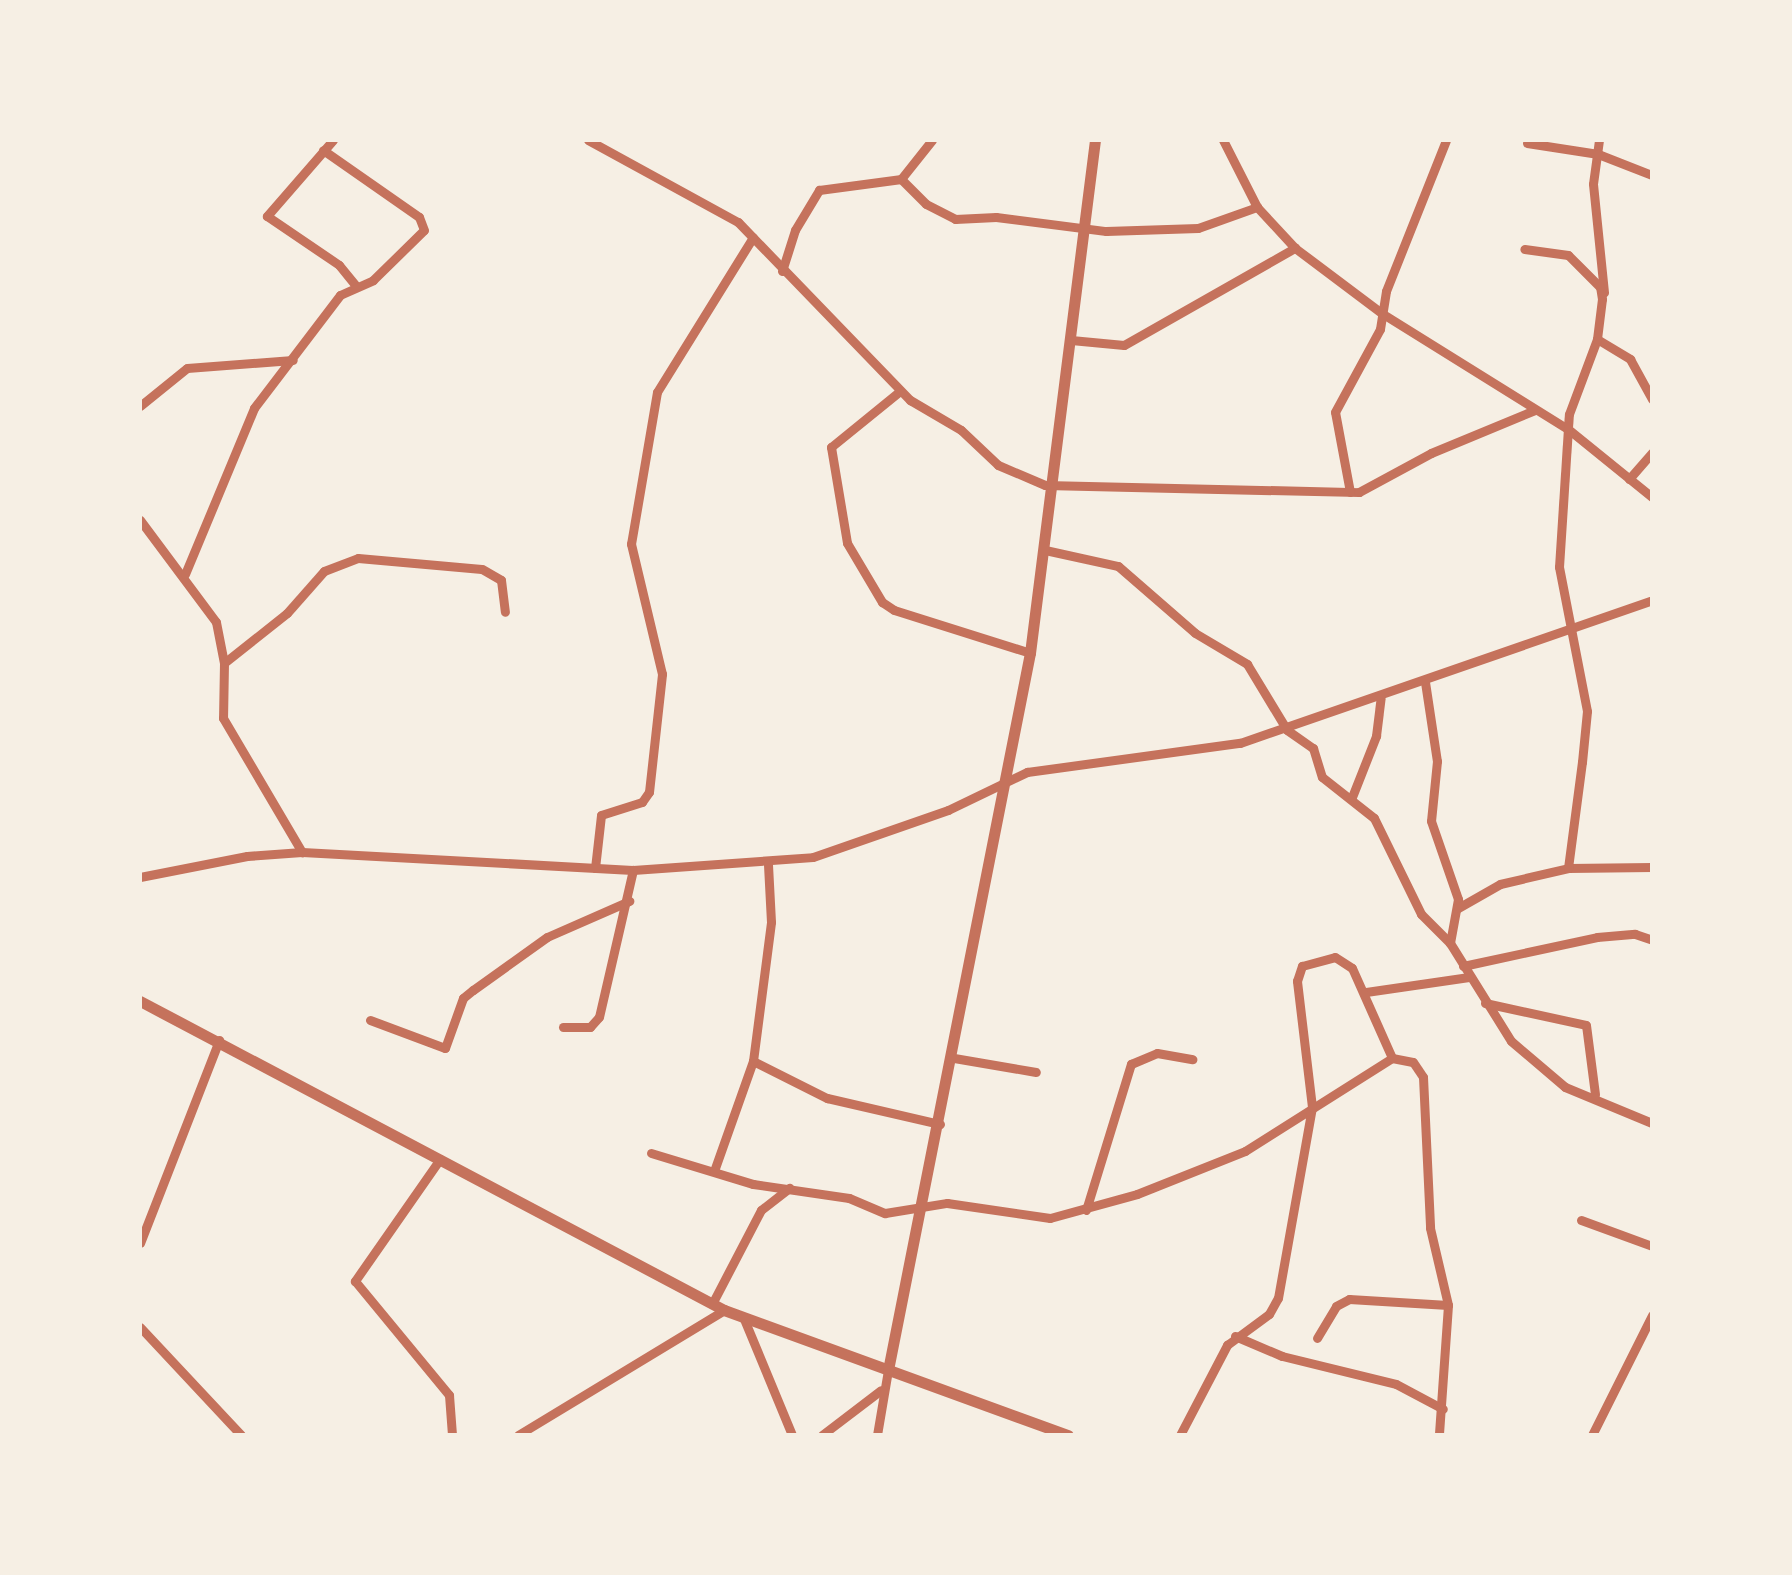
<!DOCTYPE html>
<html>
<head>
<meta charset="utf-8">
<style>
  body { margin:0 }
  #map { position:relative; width:1792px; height:1575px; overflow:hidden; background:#f6efe4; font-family:"Titillium Web",sans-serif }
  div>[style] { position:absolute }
  .minor>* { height:9px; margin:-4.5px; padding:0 4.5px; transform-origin:4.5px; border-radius:4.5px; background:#c5725c }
  .tertiary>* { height:11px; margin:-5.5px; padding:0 5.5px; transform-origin:5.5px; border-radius:5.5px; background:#c5725c }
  span { translate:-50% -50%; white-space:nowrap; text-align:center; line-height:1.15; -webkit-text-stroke:10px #f6efe4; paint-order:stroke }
  .frame { position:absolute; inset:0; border:142px solid #f6efe4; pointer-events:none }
</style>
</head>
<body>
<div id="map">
  <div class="minor">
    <i style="left:333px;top:140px;width:101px;rotate:131deg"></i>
    <i style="left:267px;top:216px;width:87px;rotate:34.2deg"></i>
    <i style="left:339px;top:265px;width:26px;rotate:51deg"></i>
    <i style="left:588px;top:140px;width:171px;rotate:28.7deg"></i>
    <i style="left:738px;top:222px;width:248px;rotate:46deg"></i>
    <i style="left:910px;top:400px;width:59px;rotate:30.5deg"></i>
    <i style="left:961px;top:430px;width:51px;rotate:43.4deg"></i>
    <i style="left:998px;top:465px;width:51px;rotate:23.1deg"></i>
    <i style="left:1045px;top:485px;width:314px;rotate:1.3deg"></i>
    <i style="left:1359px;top:492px;width:82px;rotate:-28.4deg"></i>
    <i style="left:1431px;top:453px;width:113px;rotate:-22.5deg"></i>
    <i style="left:1223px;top:140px;width:75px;rotate:63.1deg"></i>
    <i style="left:1257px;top:207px;width:56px;rotate:47.2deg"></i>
    <i style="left:1295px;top:248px;width:110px;rotate:36.9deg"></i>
    <i style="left:1383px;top:314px;width:218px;rotate:31.9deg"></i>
    <i style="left:1568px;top:429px;width:108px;rotate:39deg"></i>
    <i style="left:1599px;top:140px;width:44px;rotate:97.8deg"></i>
    <i style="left:1593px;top:184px;width:109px;rotate:84.2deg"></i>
    <i style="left:1527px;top:143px;width:72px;rotate:8.8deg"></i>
    <i style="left:1598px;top:154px;width:58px;rotate:21.3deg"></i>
    <i style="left:901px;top:179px;width:35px;rotate:45deg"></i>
    <i style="left:926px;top:204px;width:33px;rotate:27deg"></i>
    <i style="left:955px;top:219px;width:41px;rotate:-2.8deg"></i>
    <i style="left:996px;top:217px;width:111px;rotate:7.3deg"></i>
    <i style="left:1106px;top:231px;width:92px;rotate:-1.9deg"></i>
    <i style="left:1198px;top:228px;width:63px;rotate:-19.6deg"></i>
    <i style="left:782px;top:271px;width:43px;rotate:-72.4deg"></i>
    <i style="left:795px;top:230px;width:47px;rotate:-59deg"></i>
    <i style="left:819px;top:190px;width:83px;rotate:-7.6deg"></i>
    <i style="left:901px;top:179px;width:50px;rotate:-51.5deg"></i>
    <i style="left:1597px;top:339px;width:39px;rotate:31deg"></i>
    <i style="left:1630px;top:359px;width:46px;rotate:61.2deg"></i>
    <i style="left:1071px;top:340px;width:53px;rotate:5.4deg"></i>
    <i style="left:1124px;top:345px;width:197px;rotate:-29.6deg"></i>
    <i style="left:900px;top:391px;width:89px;rotate:140.9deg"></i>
    <i style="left:831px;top:447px;width:97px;rotate:80.5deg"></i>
    <i style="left:847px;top:543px;width:69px;rotate:59.3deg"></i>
    <i style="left:882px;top:602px;width:14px;rotate:34deg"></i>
    <i style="left:894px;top:610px;width:143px;rotate:17.5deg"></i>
    <i style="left:140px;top:406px;width:60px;rotate:-39deg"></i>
    <i style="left:187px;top:368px;width:106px;rotate:-4.3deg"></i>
    <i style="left:1629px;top:479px;width:35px;rotate:-49deg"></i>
    <i style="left:1350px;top:492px;width:81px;rotate:-100.6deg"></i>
    <i style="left:1335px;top:412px;width:94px;rotate:-61.5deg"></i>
    <i style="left:1380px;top:329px;width:38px;rotate:-81deg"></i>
    <i style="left:1386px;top:291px;width:162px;rotate:-68.3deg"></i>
    <i style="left:140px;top:520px;width:127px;rotate:53.3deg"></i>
    <i style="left:216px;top:622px;width:42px;rotate:79deg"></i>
    <i style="left:224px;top:663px;width:55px;rotate:91deg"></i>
    <i style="left:223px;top:718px;width:156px;rotate:59.5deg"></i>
    <i style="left:1045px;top:550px;width:75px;rotate:12.4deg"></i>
    <i style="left:1118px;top:566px;width:102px;rotate:41deg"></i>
    <i style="left:1195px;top:633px;width:61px;rotate:30.8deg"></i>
    <i style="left:1247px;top:664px;width:77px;rotate:58.8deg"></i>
    <i style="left:1287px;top:730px;width:32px;rotate:35deg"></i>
    <i style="left:1313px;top:748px;width:30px;rotate:73deg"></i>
    <i style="left:1322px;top:777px;width:66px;rotate:38.3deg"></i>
    <i style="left:1374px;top:818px;width:107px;rotate:63.9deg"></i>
    <i style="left:1421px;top:914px;width:41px;rotate:45deg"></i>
    <i style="left:1450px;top:943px;width:115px;rotate:58.1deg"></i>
    <i style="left:1511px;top:1041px;width:71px;rotate:40.4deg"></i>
    <i style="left:1565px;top:1087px;width:94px;rotate:22.5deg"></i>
    <i style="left:185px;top:574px;width:180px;rotate:-67.4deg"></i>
    <i style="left:254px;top:408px;width:142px;rotate:-52.7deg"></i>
    <i style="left:340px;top:295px;width:36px;rotate:-24deg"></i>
    <i style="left:373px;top:280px;width:71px;rotate:-44.4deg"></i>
    <i style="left:424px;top:230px;width:14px;rotate:-111deg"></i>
    <i style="left:419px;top:217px;width:117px;rotate:-145.1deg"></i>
    <i style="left:224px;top:663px;width:80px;rotate:-38.4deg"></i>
    <i style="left:287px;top:613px;width:56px;rotate:-48.6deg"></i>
    <i style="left:324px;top:571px;width:36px;rotate:-21deg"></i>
    <i style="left:358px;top:558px;width:124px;rotate:5.1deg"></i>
    <i style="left:482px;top:569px;width:22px;rotate:30deg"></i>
    <i style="left:501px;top:580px;width:32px;rotate:83deg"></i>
    <i style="left:1425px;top:682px;width:80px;rotate:81.4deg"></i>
    <i style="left:1437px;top:761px;width:60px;rotate:95.7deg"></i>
    <i style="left:1431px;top:821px;width:83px;rotate:70.9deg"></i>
    <i style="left:1458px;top:899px;width:45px;rotate:100.3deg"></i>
    <i style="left:1352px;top:797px;width:66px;rotate:-68.5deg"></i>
    <i style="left:1376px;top:736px;width:38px;rotate:-83deg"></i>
    <i style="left:595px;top:868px;width:53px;rotate:-83.5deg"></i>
    <i style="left:601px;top:815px;width:43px;rotate:-17.6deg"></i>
    <i style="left:642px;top:802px;width:12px;rotate:-55deg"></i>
    <i style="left:649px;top:792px;width:119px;rotate:-83.7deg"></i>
    <i style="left:662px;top:674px;width:134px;rotate:-103.4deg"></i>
    <i style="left:631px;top:544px;width:154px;rotate:-80.3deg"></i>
    <i style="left:657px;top:392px;width:182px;rotate:-58.2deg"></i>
    <i style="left:1568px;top:868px;width:84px;rotate:-0.7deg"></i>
    <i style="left:140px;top:877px;width:109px;rotate:-11.1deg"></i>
    <i style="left:247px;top:856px;width:55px;rotate:-4.2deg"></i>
    <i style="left:302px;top:852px;width:331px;rotate:3.1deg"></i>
    <i style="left:633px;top:870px;width:180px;rotate:-4.1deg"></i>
    <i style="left:813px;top:857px;width:143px;rotate:-19.2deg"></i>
    <i style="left:948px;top:810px;width:88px;rotate:-25.7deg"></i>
    <i style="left:1027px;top:772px;width:215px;rotate:-7.8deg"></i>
    <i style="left:1240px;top:743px;width:436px;rotate:-19.1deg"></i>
    <i style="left:1458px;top:908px;width:48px;rotate:-29.7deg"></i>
    <i style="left:1500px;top:884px;width:70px;rotate:-13.2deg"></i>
    <i style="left:1568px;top:868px;width:107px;rotate:-82.5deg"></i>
    <i style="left:1582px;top:762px;width:51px;rotate:-84.4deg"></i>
    <i style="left:1587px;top:711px;width:147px;rotate:-101deg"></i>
    <i style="left:1559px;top:567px;width:153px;rotate:-86.3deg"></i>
    <i style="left:1569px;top:414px;width:80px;rotate:-69.5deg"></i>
    <i style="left:1597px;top:339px;width:40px;rotate:-82.9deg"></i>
    <i style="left:1602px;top:299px;width:12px;rotate:-99deg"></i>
    <i style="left:1600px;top:287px;width:45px;rotate:-135deg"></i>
    <i style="left:1568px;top:255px;width:44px;rotate:-172.2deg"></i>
    <i style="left:1463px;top:966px;width:137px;rotate:-12.2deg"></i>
    <i style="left:1597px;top:937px;width:38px;rotate:-5deg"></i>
    <i style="left:1635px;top:934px;width:18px;rotate:19deg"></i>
    <i style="left:1366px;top:992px;width:104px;rotate:-8.3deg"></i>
    <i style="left:1485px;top:1003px;width:103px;rotate:12.3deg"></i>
    <i style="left:1586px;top:1025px;width:70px;rotate:82.6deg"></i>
    <i style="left:370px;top:1020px;width:80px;rotate:20.5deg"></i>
    <i style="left:445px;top:1048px;width:53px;rotate:-70.2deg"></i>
    <i style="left:463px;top:998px;width:13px;rotate:-39deg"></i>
    <i style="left:473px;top:990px;width:91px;rotate:-35.6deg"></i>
    <i style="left:547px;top:937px;width:90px;rotate:-23.7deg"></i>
    <i style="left:563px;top:1027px;width:27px"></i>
    <i style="left:590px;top:1027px;width:13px;rotate:-48deg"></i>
    <i style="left:599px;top:1017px;width:151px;rotate:-77deg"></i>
    <i style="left:954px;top:1058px;width:83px;rotate:9.7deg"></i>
    <i style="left:1392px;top:1058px;width:21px;rotate:11deg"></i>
    <i style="left:1413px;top:1062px;width:18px;rotate:56deg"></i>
    <i style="left:1423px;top:1077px;width:151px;rotate:87.3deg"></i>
    <i style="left:1430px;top:1228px;width:79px;rotate:76.8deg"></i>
    <i style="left:1448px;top:1305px;width:130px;rotate:94deg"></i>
    <i style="left:753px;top:1061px;width:83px;rotate:26.6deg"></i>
    <i style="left:827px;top:1098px;width:116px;rotate:13deg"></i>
    <i style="left:651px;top:1153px;width:107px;rotate:16.9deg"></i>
    <i style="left:753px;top:1184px;width:97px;rotate:8.3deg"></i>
    <i style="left:849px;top:1198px;width:39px;rotate:23deg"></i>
    <i style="left:885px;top:1213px;width:63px;rotate:-9.2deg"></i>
    <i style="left:947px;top:1203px;width:104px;rotate:8.3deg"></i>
    <i style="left:1050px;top:1218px;width:90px;rotate:-15.4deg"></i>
    <i style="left:1137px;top:1194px;width:116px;rotate:-21.7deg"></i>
    <i style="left:1245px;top:1151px;width:174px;rotate:-32.3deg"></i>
    <i style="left:440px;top:1159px;width:149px;rotate:124.9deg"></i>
    <i style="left:355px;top:1281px;width:148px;rotate:50.5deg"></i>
    <i style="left:449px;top:1395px;width:40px;rotate:85.7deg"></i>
    <i style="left:714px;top:1171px;width:117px;rotate:-70.5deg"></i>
    <i style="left:753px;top:1061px;width:140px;rotate:-82.6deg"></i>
    <i style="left:771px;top:922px;width:58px;rotate:-93deg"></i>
    <i style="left:1086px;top:1210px;width:153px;rotate:-72.9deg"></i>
    <i style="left:1131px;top:1064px;width:28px;rotate:-23deg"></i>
    <i style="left:1157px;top:1053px;width:36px;rotate:10deg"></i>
    <i style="left:1581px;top:1220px;width:76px;rotate:20.1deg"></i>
    <i style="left:140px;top:1243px;width:218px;rotate:-68.7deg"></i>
    <i style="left:712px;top:1304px;width:106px;rotate:-62.5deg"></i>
    <i style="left:761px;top:1210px;width:36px;rotate:-38deg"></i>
    <i style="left:744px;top:1319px;width:126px;rotate:67.5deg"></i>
    <i style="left:140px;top:1327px;width:148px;rotate:46.9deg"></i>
    <i style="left:1235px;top:1336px;width:51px;rotate:23.1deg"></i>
    <i style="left:1282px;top:1356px;width:117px;rotate:13.8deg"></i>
    <i style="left:1396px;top:1384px;width:53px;rotate:28deg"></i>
    <i style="left:1317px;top:1338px;width:37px;rotate:-59deg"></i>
    <i style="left:1336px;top:1306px;width:15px;rotate:-28deg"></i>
    <i style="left:1349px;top:1299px;width:99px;rotate:3.5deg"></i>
    <i style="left:518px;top:1435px;width:241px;rotate:-31.2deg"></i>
    <i style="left:822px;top:1435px;width:74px;rotate:-37.3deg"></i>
    <i style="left:877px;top:1435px;width:66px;rotate:-80.4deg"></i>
    <i style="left:1180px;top:1435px;width:102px;rotate:-62.4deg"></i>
    <i style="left:1227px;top:1345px;width:52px;rotate:-36.4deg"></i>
    <i style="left:1269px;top:1314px;width:18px;rotate:-61deg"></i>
    <i style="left:1278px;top:1298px;width:194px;rotate:-79.9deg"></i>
    <i style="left:1312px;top:1107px;width:127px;rotate:-96.8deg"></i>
    <i style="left:1297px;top:981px;width:16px;rotate:-72deg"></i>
    <i style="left:1302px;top:966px;width:34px;rotate:-15deg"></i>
    <i style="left:1335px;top:957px;width:20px;rotate:33deg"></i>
    <i style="left:1352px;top:968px;width:98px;rotate:66deg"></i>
    <i style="left:1592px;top:1435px;width:134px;rotate:-63.4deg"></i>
  </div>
  <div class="tertiary">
    <i style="left:140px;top:1001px;width:661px;rotate:27.88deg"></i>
    <i style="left:724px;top:1310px;width:366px;rotate:20deg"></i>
    <i style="left:888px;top:1370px;width:731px;rotate:-78.8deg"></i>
    <i style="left:1030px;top:653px;width:517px;rotate:-82.78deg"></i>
  </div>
  <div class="frame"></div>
</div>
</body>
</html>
